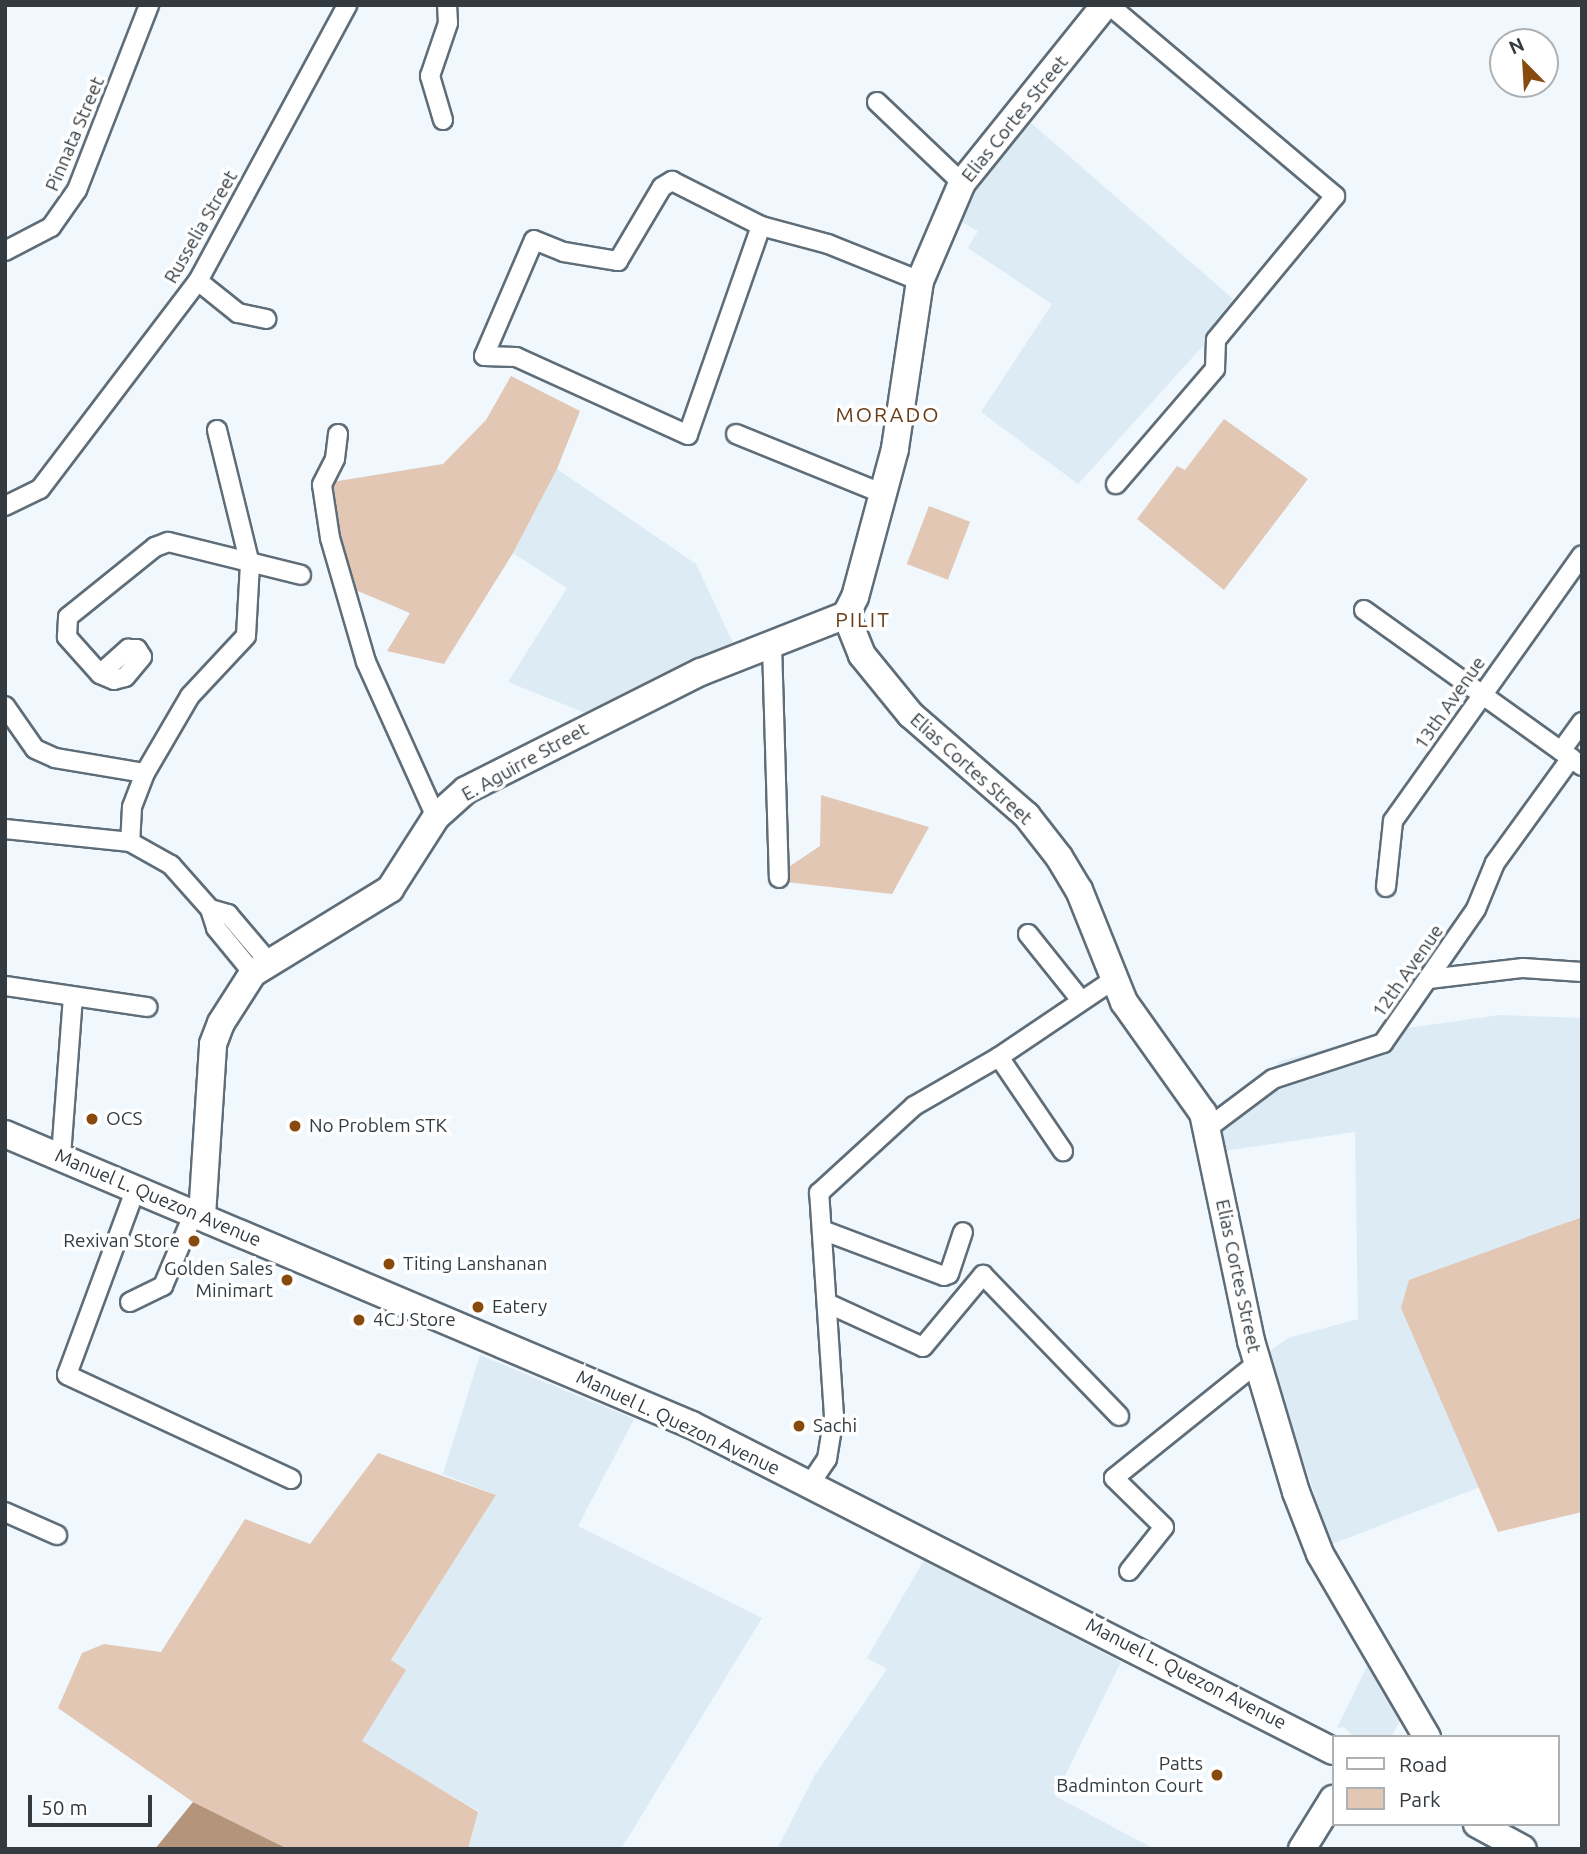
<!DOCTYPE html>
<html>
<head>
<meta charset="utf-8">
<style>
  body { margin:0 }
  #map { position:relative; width:1587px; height:1854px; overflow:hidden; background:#f0f7fd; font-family:Ubuntu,sans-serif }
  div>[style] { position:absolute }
  .built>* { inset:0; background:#dcebf4 }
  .green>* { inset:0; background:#e2c7b4; transform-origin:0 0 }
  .water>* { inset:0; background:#b5947c }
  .roads { filter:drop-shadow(2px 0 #5e6d78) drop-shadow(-2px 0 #5e6d78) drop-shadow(0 2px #5e6d78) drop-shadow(0 -2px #5e6d78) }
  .street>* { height:18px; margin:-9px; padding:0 9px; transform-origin:9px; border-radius:9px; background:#fff }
  .secondary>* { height:26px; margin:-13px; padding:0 13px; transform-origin:13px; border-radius:13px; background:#fff }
  .dots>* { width:19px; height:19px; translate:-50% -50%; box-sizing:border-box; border:4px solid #fff; border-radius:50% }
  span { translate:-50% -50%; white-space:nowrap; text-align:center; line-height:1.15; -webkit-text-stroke:7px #fff; paint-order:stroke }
  .street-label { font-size:19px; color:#343b40 }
  .poi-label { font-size:19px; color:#343b40 }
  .left { translate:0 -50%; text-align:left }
  .right { translate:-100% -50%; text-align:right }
  .neighbourhood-label { font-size:21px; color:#683c17; letter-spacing:2px }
  .frame { position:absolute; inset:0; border:7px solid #343b40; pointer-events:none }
  .legend { position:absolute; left:1332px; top:1735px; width:228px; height:91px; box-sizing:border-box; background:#fff; border:2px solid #aeb1b3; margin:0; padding:9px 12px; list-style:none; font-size:21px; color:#343b40 }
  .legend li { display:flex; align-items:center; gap:14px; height:35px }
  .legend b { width:35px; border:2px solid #aeb1b3 }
  .north { position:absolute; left:1489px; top:28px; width:70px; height:70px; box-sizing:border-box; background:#fff; border:2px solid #aeb1b3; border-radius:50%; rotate:336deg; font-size:19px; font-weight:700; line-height:28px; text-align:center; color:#343b40 }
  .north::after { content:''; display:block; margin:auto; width:24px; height:32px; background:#884a0d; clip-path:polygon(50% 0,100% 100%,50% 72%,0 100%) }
  .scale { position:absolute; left:28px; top:1795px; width:124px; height:32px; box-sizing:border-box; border:4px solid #343b40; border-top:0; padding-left:9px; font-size:21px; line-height:24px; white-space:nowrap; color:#343b40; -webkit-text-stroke:5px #fff; paint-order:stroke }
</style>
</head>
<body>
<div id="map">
  <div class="built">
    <div style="clip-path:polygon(1023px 116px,1240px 305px,1078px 484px,981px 412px,1052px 304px,968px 248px,978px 231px,953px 217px)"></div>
    <div style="clip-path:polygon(557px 469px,696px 564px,733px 643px,588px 714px,508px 682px,567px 588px,513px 553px)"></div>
    <div style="clip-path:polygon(1500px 1015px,1582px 1018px,1582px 1217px,1569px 1221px,1443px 1397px,1480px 1487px,1332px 1544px,1266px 1354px,1288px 1338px,1358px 1319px,1355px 1132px,1223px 1151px,1219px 1114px,1281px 1061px,1394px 1030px)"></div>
    <div style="clip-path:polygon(480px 1355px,634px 1419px,578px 1526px,762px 1618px,621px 1849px,468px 1849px,478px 1811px,361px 1742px,406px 1670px,391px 1661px,496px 1495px,443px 1474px)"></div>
    <div style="clip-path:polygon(924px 1560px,1121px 1662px,1055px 1796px,1154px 1849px,777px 1849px,815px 1775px,887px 1669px,867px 1658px)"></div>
    <div style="clip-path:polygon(1370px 1660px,1403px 1715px,1391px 1737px,1354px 1737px,1344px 1727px,1337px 1728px)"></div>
  </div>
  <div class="green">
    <div style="clip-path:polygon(511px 376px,580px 411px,557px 469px,513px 553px,444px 664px,387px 651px,410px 613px,346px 586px,332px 482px,443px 464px,486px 420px)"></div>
    <div style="clip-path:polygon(1224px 419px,1308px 479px,1224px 590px,1137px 519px,1177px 466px,1185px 470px)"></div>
    <div style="left:929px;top:506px;width:44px;height:62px;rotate:21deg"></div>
    <div style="clip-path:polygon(821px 795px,929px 827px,892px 894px,786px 882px,787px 868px,820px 846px)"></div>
    <div style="clip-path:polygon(1582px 1217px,1582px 1512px,1498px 1532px,1401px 1308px,1409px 1280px)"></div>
    <div style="clip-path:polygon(378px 1453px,496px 1495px,391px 1660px,406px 1670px,362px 1741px,478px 1812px,468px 1849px,288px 1849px,193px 1802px,58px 1708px,82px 1653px,104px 1644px,161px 1652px,245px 1519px,310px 1544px)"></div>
  </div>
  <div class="water">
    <div style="clip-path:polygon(193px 1802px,288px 1849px,155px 1849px)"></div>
  </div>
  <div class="roads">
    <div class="street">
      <div style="left:1109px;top:5px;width:296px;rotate:40.2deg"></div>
      <div style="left:1335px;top:196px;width:187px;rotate:129.6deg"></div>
      <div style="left:1216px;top:340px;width:29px;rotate:92deg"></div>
      <div style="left:1215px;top:369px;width:152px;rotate:130.7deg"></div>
      <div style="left:877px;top:102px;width:117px;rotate:43.6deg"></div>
      <div style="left:443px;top:120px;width:46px;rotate:-106.5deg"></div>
      <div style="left:430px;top:76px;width:56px;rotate:-71.2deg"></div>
      <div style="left:448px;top:23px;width:18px;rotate:-93deg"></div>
      <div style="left:761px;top:226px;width:221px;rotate:109.3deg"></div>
      <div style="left:688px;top:435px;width:189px;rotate:-155.6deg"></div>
      <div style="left:516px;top:357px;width:32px;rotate:-178deg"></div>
      <div style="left:484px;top:356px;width:126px;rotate:-66.7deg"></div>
      <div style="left:534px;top:240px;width:32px;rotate:22deg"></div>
      <div style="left:564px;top:252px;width:55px;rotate:9.5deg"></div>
      <div style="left:618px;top:261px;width:86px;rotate:-59.3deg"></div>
      <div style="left:662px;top:187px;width:12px;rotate:-31deg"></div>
      <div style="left:672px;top:181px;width:100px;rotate:26.8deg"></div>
      <div style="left:761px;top:226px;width:69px;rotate:15deg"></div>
      <div style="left:828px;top:244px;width:99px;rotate:21.9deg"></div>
      <div style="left:5px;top:251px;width:52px;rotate:-27.6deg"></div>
      <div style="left:51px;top:227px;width:45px;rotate:-54.9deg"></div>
      <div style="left:77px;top:190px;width:199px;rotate:-68.7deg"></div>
      <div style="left:198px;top:281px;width:51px;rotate:38.7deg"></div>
      <div style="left:238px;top:313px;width:29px;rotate:12deg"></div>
      <div style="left:217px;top:430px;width:138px;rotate:76.2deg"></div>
      <div style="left:250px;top:564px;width:72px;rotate:93.2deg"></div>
      <div style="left:246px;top:636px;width:82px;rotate:133deg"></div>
      <div style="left:190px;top:696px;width:89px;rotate:120.3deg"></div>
      <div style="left:145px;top:773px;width:36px;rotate:111deg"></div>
      <div style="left:132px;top:807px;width:35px;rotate:93deg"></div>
      <div style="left:130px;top:842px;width:47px;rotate:29.3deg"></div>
      <div style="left:171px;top:865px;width:59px;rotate:48.4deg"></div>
      <div style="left:210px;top:909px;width:20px;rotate:72deg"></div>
      <div style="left:216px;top:928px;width:58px;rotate:50.6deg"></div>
      <div style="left:338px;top:434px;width:25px;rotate:97deg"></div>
      <div style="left:335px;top:459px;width:29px;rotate:117deg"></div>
      <div style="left:322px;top:485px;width:54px;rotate:81.4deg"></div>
      <div style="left:330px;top:538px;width:129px;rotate:73.8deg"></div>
      <div style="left:366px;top:662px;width:170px;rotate:65.7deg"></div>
      <div style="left:736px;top:434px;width:160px;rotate:22.1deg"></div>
      <div style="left:5px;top:506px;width:39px;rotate:-26deg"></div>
      <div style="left:40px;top:489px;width:261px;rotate:-52.8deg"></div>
      <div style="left:198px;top:281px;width:314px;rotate:-61.6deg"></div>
      <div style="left:1364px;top:610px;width:268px;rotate:35.6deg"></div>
      <div style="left:772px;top:645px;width:233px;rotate:88.3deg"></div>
      <div style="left:100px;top:674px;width:38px;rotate:-42deg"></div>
      <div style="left:128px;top:649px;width:9px"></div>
      <div style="left:137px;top:649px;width:9px;rotate:58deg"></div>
      <div style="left:142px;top:657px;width:26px;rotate:130deg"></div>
      <div style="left:125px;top:677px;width:11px;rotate:165deg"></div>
      <div style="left:114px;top:680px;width:15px;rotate:-157deg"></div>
      <div style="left:100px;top:674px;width:50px;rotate:-131.7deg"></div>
      <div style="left:67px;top:637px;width:20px;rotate:-87deg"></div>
      <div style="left:68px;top:617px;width:112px;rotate:-38.8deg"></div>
      <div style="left:155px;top:547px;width:14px;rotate:-21deg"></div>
      <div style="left:168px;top:542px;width:137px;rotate:13.9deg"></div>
      <div style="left:5px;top:706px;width:52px;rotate:55.1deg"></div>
      <div style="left:35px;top:749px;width:22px;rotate:24deg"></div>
      <div style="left:55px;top:758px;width:91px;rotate:9.5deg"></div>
      <div style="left:1561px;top:751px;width:36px;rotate:-54deg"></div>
      <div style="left:5px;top:829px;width:126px;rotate:5.9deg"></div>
      <div style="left:1386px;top:887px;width:66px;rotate:-83.9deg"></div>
      <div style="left:1393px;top:821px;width:326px;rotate:-54.6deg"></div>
      <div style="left:210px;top:909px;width:19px;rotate:16deg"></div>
      <div style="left:228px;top:914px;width:62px;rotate:49.6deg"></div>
      <div style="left:1028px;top:934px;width:83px;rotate:51.3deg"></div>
      <div style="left:1429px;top:979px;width:95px;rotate:-6.7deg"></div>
      <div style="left:1523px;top:968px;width:59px;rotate:3.9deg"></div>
      <div style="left:5px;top:986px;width:144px;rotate:8.4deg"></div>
      <div style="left:999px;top:1057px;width:114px;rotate:55.8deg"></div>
      <div style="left:1209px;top:1127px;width:80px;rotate:-36.9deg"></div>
      <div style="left:1273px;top:1079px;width:116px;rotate:-18.1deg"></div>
      <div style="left:1383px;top:1043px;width:163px;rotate:-55.2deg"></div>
      <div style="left:1476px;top:909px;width:50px;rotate:-67.6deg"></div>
      <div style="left:1495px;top:863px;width:130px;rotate:-54.1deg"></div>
      <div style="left:61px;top:1156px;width:160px;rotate:-85.7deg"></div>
      <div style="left:136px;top:1188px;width:199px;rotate:110.3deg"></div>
      <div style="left:67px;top:1375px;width:247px;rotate:24.9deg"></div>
      <div style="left:822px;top:1230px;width:130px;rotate:20.7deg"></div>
      <div style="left:944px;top:1276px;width:5px;rotate:-22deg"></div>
      <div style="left:949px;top:1274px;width:44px;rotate:-71.6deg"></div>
      <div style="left:130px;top:1302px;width:37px;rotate:-26deg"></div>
      <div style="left:163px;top:1286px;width:79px;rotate:-67deg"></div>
      <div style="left:829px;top:1304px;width:103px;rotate:24.6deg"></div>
      <div style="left:923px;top:1347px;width:94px;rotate:-50.2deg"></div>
      <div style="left:983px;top:1275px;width:196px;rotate:46deg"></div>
      <div style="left:810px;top:1484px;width:30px;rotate:-56deg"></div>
      <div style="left:827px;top:1459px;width:44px;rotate:-80.8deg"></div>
      <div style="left:834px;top:1416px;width:224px;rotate:-93.8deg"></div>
      <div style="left:819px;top:1193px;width:129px;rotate:-42.5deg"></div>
      <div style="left:914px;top:1106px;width:98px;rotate:-30deg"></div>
      <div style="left:999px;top:1057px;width:138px;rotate:-34deg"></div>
      <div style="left:5px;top:1512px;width:57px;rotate:23.9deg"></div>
      <div style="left:1129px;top:1571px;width:56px;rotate:-51.5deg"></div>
      <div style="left:1164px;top:1527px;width:70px;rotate:-135.6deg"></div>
      <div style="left:1114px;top:1478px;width:184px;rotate:-38.8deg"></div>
    </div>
    <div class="secondary">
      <div style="left:1105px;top:5px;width:228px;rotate:128.8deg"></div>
      <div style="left:962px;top:183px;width:107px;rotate:113.2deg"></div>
      <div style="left:920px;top:281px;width:170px;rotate:98.5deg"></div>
      <div style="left:895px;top:449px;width:153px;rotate:105.1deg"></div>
      <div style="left:855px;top:597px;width:20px;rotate:117deg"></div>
      <div style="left:846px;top:615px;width:43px;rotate:68.2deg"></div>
      <div style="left:862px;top:655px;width:77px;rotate:50.8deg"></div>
      <div style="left:911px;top:715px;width:154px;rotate:41deg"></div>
      <div style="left:1027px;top:816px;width:52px;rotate:52deg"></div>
      <div style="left:1059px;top:857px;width:39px;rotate:59deg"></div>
      <div style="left:1079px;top:890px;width:121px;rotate:68.1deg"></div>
      <div style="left:1124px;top:1002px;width:136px;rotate:54.6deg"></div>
      <div style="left:1203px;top:1113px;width:233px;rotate:78.1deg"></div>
      <div style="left:1251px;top:1341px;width:158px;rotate:73.4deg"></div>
      <div style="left:1296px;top:1492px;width:66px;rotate:68.8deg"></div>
      <div style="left:1320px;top:1554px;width:212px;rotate:59.7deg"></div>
      <div style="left:5px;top:1134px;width:746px;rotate:22.96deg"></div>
      <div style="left:692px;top:1425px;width:719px;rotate:26.96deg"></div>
      <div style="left:202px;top:1216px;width:172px;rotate:-86.3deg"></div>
      <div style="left:213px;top:1044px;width:22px;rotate:-69deg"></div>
      <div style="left:221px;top:1023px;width:59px;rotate:-57.4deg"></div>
      <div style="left:253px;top:973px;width:161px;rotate:-31.5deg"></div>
      <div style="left:390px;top:889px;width:85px;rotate:-57.4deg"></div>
      <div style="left:436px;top:817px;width:40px;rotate:-42deg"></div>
      <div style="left:466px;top:790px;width:263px;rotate:-26.7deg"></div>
      <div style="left:701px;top:672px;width:156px;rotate:-21.5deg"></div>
      <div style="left:1477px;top:1824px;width:52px;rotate:28.5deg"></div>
      <div style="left:1302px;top:1849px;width:59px;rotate:-58.2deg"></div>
    </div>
  </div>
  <div class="dots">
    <div style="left:92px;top:1119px;background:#884a0d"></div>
    <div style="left:295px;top:1126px;background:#884a0d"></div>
    <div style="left:194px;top:1241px;background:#884a0d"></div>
    <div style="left:389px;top:1264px;background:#884a0d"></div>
    <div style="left:287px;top:1280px;background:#884a0d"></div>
    <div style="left:478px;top:1307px;background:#884a0d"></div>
    <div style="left:359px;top:1320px;background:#884a0d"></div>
    <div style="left:799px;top:1426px;background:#884a0d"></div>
    <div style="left:1217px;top:1775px;background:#884a0d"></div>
  </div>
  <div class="street-label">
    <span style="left:1015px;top:119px;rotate:-51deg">Elias Cortes Street</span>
    <span style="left:75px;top:134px;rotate:-67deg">Pinnata Street</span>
    <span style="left:201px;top:227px;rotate:-60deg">Russelia Street</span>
    <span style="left:1450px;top:703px;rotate:-55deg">13th Avenue</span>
    <span style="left:525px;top:762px;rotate:-29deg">E. Aguirre Street</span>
    <span style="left:971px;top:769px;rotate:42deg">Elias Cortes Street</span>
    <span style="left:1408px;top:971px;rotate:-55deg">12th Avenue</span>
    <span style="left:158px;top:1198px;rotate:23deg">Manuel L. Quezon Avenue</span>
    <span style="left:1238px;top:1276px;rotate:78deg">Elias Cortes Street</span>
    <span style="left:678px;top:1423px;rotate:25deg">Manuel L. Quezon Avenue</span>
    <span style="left:1186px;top:1674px;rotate:27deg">Manuel L. Quezon Avenue</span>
  </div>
  <div class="poi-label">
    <span class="left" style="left:106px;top:1119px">OCS</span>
    <span class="left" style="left:309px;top:1126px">No Problem STK</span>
    <span class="right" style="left:180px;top:1241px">Rexivan Store</span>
    <span class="left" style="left:403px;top:1264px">Titing Lanshanan</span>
    <span class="right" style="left:273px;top:1280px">Golden Sales<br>Minimart</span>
    <span class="left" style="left:492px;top:1307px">Eatery</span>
    <span class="left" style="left:373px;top:1320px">4CJ Store</span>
    <span class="left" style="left:813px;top:1426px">Sachi</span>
    <span class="right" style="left:1203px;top:1775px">Patts<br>Badminton Court</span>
  </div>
  <div class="neighbourhood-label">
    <span style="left:888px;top:414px">MORADO</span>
    <span style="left:863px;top:619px">PILIT</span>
  </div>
  <div class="frame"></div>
  <ul class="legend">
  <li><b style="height:9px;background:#fff"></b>Road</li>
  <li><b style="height:19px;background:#e2c7b4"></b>Park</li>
  </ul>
  <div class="north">N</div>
  <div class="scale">50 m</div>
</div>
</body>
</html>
